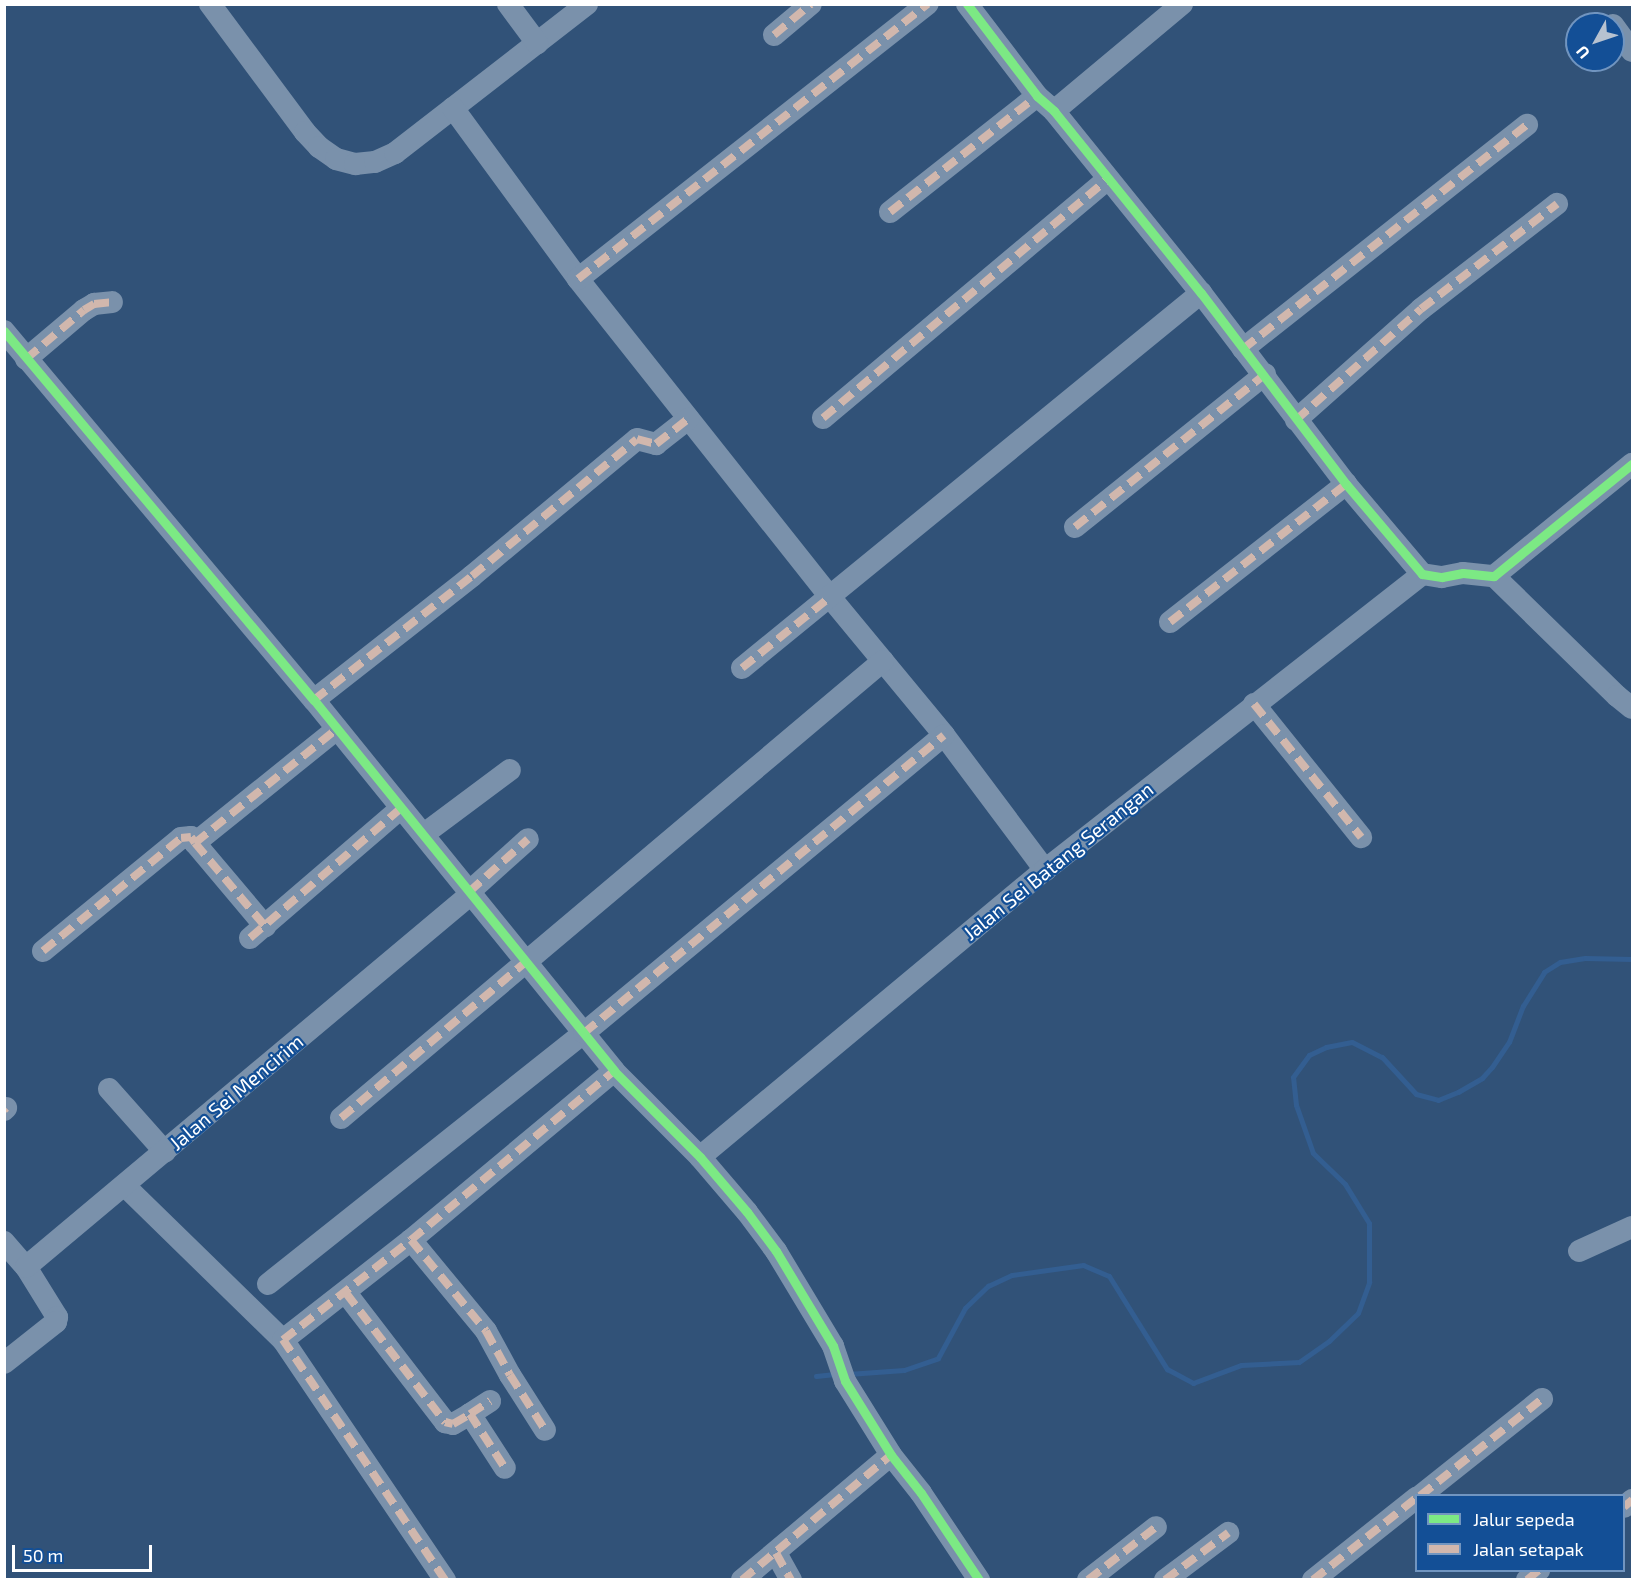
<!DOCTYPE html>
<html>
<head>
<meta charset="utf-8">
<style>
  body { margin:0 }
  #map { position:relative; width:1637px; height:1584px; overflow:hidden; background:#315278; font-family:"Exo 2",sans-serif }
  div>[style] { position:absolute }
  .stream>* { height:5px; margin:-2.5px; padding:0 2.5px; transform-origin:2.5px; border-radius:2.5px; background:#335e91 }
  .minor>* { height:22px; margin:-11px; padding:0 11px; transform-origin:11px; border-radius:11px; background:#7a91ab }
  .quiet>* { height:8px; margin-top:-4px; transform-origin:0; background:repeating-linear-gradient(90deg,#d1b7ad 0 15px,transparent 0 23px) }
  .cycleway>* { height:9px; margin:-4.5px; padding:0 4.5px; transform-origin:4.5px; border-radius:4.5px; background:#7ce984 }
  span { translate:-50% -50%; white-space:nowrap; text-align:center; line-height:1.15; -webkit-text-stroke:4.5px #134f96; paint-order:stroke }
  .street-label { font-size:20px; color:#fff }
  .frame { position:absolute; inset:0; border:6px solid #fff; pointer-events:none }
  .legend { position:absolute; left:1415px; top:1494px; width:210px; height:78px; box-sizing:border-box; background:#134f96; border:2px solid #7195c0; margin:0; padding:8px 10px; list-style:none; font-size:18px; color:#fff }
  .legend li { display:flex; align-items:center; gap:12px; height:30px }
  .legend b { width:30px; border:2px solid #7195c0 }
  .north { position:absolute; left:1565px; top:12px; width:60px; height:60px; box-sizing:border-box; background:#134f96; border:2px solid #7195c0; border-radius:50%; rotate:230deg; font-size:16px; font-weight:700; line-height:24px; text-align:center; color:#fff }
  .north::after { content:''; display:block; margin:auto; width:21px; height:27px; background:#b7c2d0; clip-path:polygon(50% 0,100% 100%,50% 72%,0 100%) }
  .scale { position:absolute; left:12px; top:1545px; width:140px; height:27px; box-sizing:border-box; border:3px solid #fff; border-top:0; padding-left:8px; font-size:18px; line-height:21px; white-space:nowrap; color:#fff; -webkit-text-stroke:4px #134f96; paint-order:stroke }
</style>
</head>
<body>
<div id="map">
  <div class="stream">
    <div style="left:848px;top:1374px;width:56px;rotate:-4.1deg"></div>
    <div style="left:904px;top:1370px;width:36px;rotate:-19deg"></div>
    <div style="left:938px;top:1358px;width:57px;rotate:-61.6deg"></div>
    <div style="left:965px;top:1308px;width:32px;rotate:-44deg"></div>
    <div style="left:988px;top:1286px;width:26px;rotate:-25deg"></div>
    <div style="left:1012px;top:1275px;width:72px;rotate:-8deg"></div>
    <div style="left:1083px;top:1265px;width:28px;rotate:23deg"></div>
    <div style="left:1109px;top:1276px;width:110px;rotate:58.1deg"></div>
    <div style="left:1167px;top:1369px;width:30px;rotate:28deg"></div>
    <div style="left:1193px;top:1383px;width:51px;rotate:-20.6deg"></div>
    <div style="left:1241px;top:1365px;width:58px;rotate:-3deg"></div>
    <div style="left:1299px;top:1362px;width:37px;rotate:-35deg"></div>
    <div style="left:1329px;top:1341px;width:40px;rotate:-44deg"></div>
    <div style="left:1358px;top:1313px;width:33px;rotate:-70deg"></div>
    <div style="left:1369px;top:1282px;width:59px;rotate:-90deg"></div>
    <div style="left:1369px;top:1223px;width:46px;rotate:-121.6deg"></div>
    <div style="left:1345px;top:1184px;width:45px;rotate:-135.9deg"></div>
    <div style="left:1313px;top:1153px;width:51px;rotate:-109.5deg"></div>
    <div style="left:1296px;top:1105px;width:28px;rotate:-96deg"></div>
    <div style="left:1293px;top:1077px;width:27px;rotate:-54deg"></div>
    <div style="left:1309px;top:1055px;width:19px;rotate:-25deg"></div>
    <div style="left:1326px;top:1047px;width:26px;rotate:-11deg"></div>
    <div style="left:1352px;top:1042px;width:34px;rotate:27deg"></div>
    <div style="left:1382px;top:1057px;width:50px;rotate:47.4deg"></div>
    <div style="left:1416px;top:1094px;width:23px;rotate:15deg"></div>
    <div style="left:1438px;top:1100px;width:22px;rotate:-22deg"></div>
    <div style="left:1458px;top:1092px;width:28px;rotate:-30deg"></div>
    <div style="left:1482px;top:1078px;width:15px;rotate:-48deg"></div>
    <div style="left:1492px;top:1067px;width:30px;rotate:-56deg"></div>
    <div style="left:1509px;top:1042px;width:39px;rotate:-69deg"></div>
    <div style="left:1523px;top:1006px;width:40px;rotate:-58deg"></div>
    <div style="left:1544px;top:972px;width:19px;rotate:-32deg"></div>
    <div style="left:1560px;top:962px;width:25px;rotate:-9deg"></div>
    <div style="left:1585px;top:958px;width:47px;rotate:1.2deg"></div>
    <div style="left:816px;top:1376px;width:19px;rotate:-6deg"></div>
  </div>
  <div class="minor">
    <div style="left:210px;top:4px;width:159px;rotate:53.4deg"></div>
    <div style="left:305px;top:132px;width:21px;rotate:47deg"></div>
    <div style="left:319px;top:147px;width:21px;rotate:35deg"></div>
    <div style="left:336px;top:159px;width:20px;rotate:15deg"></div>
    <div style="left:355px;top:164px;width:20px;rotate:-6deg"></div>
    <div style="left:375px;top:162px;width:22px;rotate:-24deg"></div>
    <div style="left:395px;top:153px;width:243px;rotate:-37.8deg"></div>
    <div style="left:508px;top:4px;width:49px;rotate:53.4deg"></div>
    <div style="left:967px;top:4px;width:116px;rotate:52.7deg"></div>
    <div style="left:1037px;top:96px;width:23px;rotate:41deg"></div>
    <div style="left:1054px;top:111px;width:234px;rotate:51.1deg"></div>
    <div style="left:1201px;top:293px;width:240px;rotate:52.8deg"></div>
    <div style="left:1346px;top:484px;width:118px;rotate:49.8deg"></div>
    <div style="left:1422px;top:574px;width:20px;rotate:9deg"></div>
    <div style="left:1442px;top:577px;width:21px;rotate:-11deg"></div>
    <div style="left:1463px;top:573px;width:31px;rotate:6deg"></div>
    <div style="left:1494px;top:576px;width:178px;rotate:-39.1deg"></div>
    <div style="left:1613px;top:25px;width:32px;rotate:54deg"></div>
    <div style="left:774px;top:35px;width:48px;rotate:-40deg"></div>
    <div style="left:453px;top:108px;width:212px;rotate:53.8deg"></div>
    <div style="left:578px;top:279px;width:406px;rotate:51.6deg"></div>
    <div style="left:830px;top:597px;width:179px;rotate:50.4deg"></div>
    <div style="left:944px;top:735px;width:169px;rotate:53.2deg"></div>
    <div style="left:1054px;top:111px;width:167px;rotate:-39.9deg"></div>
    <div style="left:890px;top:212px;width:187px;rotate:-38.3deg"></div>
    <div style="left:578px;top:279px;width:445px;rotate:-38.2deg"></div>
    <div style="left:4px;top:331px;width:482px;rotate:50deg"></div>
    <div style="left:314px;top:700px;width:477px;rotate:51deg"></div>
    <div style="left:614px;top:1071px;width:122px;rotate:45deg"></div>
    <div style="left:700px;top:1157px;width:72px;rotate:49.5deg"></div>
    <div style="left:747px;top:1212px;width:49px;rotate:53.4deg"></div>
    <div style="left:776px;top:1251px;width:111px;rotate:59deg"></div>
    <div style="left:833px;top:1346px;width:37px;rotate:71deg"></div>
    <div style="left:845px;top:1381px;width:87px;rotate:58.1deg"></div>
    <div style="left:891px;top:1455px;width:48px;rotate:51.7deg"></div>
    <div style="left:921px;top:1493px;width:105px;rotate:56.3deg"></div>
    <div style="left:1243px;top:349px;width:362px;rotate:-38.3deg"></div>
    <div style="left:26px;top:359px;width:76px;rotate:-40.2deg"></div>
    <div style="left:84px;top:310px;width:12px;rotate:-31deg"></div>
    <div style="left:94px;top:304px;width:18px;rotate:-6deg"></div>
    <div style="left:823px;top:418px;width:372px;rotate:-40deg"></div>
    <div style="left:1296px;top:420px;width:167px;rotate:-41.6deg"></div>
    <div style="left:1421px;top:309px;width:172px;rotate:-37.7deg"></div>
    <div style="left:1075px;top:527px;width:244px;rotate:-38.8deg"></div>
    <div style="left:1494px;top:576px;width:172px;rotate:44.3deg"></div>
    <div style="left:1617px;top:696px;width:19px;rotate:39deg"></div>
    <div style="left:1170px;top:622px;width:224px;rotate:-38.1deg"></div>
    <div style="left:742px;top:668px;width:593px;rotate:-39.25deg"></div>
    <div style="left:314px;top:700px;width:201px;rotate:-38.1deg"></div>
    <div style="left:472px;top:576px;width:214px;rotate:-39.7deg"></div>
    <div style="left:637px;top:439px;width:20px;rotate:15deg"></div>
    <div style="left:656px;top:444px;width:41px;rotate:-38deg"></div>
    <div style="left:1254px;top:704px;width:171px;rotate:51.2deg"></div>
    <div style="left:424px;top:834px;width:107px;rotate:-36.7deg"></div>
    <div style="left:195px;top:843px;width:109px;rotate:49.9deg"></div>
    <div style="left:469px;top:892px;width:79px;rotate:-41.9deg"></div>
    <div style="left:250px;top:938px;width:199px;rotate:-40.7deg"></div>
    <div style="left:43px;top:951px;width:178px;rotate:-39.3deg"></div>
    <div style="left:181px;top:838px;width:10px;rotate:-6deg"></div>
    <div style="left:191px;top:837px;width:7px;rotate:56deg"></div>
    <div style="left:195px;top:843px;width:182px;rotate:-38.8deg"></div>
    <div style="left:109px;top:1089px;width:84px;rotate:48.4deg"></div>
    <div style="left:4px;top:1110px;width:3px;rotate:-45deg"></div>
    <div style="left:341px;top:1118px;width:709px;rotate:-40.14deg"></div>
    <div style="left:700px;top:1157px;width:449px;rotate:-39.8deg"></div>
    <div style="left:1045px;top:870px;width:479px;rotate:-38.1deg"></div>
    <div style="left:125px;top:1186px;width:221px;rotate:44.3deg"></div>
    <div style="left:283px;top:1340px;width:290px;rotate:56deg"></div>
    <div style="left:411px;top:1240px;width:118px;rotate:50.5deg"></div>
    <div style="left:486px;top:1331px;width:50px;rotate:61.4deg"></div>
    <div style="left:510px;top:1375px;width:65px;rotate:57.5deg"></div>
    <div style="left:4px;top:1242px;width:33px;rotate:49deg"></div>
    <div style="left:26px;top:1267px;width:59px;rotate:58.2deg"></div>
    <div style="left:57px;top:1317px;width:5px;rotate:101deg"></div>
    <div style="left:56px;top:1322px;width:66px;rotate:141.7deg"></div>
    <div style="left:1579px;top:1251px;width:58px;rotate:-24.4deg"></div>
    <div style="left:26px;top:1267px;width:581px;rotate:-39.97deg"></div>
    <div style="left:268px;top:1284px;width:404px;rotate:-38.5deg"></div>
    <div style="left:584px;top:1033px;width:467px;rotate:-39.6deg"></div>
    <div style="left:346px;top:1293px;width:163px;rotate:52.5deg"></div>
    <div style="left:445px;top:1422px;width:8px;rotate:14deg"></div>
    <div style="left:453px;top:1424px;width:20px;rotate:-30deg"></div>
    <div style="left:470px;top:1414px;width:64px;rotate:57.1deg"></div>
    <div style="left:283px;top:1340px;width:162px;rotate:-38deg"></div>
    <div style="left:411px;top:1240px;width:264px;rotate:-39.8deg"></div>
    <div style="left:470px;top:1414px;width:24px;rotate:-33deg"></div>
    <div style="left:1420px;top:1496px;width:156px;rotate:-38.5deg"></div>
    <div style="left:1624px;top:1507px;width:11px;rotate:-41deg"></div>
    <div style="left:776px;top:1553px;width:31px;rotate:61deg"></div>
    <div style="left:742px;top:1580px;width:194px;rotate:-40deg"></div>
    <div style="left:1088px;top:1580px;width:86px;rotate:-37.9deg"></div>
    <div style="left:1165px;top:1580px;width:79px;rotate:-36.7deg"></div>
    <div style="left:1313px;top:1580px;width:132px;rotate:-38.5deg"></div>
    <div style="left:1527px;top:1580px;width:16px;rotate:-40deg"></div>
  </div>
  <div class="quiet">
    <div style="left:774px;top:35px;width:48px;rotate:-40deg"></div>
    <div style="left:890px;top:212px;width:187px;rotate:-38.3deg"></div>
    <div style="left:578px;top:279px;width:445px;rotate:-38.2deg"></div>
    <div style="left:1243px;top:349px;width:362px;rotate:-38.3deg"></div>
    <div style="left:26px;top:359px;width:76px;rotate:-40.2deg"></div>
    <div style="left:84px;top:310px;width:12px;rotate:-31deg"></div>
    <div style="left:94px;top:304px;width:18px;rotate:-6deg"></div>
    <div style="left:823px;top:418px;width:372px;rotate:-40deg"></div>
    <div style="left:1296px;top:420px;width:167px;rotate:-41.6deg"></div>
    <div style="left:1421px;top:309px;width:172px;rotate:-37.7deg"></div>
    <div style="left:1075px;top:527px;width:244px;rotate:-38.8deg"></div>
    <div style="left:1170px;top:622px;width:224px;rotate:-38.1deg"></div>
    <div style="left:742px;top:668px;width:113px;rotate:-38.9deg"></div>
    <div style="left:314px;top:700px;width:201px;rotate:-38.1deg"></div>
    <div style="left:472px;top:576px;width:214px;rotate:-39.7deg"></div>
    <div style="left:637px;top:439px;width:20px;rotate:15deg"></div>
    <div style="left:656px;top:444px;width:41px;rotate:-38deg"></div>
    <div style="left:1254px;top:704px;width:171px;rotate:51.2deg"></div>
    <div style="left:195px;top:843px;width:109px;rotate:49.9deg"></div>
    <div style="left:469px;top:892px;width:79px;rotate:-41.9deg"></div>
    <div style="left:250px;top:938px;width:199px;rotate:-40.7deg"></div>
    <div style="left:43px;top:951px;width:178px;rotate:-39.3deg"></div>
    <div style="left:181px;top:838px;width:10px;rotate:-6deg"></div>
    <div style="left:191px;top:837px;width:7px;rotate:56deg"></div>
    <div style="left:195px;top:843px;width:182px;rotate:-38.8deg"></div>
    <div style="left:584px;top:1033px;width:467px;rotate:-39.6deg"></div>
    <div style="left:4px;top:1110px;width:3px;rotate:-45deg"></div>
    <div style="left:341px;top:1118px;width:243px;rotate:-40.2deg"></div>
    <div style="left:411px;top:1240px;width:118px;rotate:50.5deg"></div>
    <div style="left:486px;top:1331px;width:50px;rotate:61.4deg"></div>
    <div style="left:510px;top:1375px;width:65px;rotate:57.5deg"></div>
    <div style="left:346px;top:1293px;width:163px;rotate:52.5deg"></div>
    <div style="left:445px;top:1422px;width:8px;rotate:14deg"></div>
    <div style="left:453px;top:1424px;width:20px;rotate:-30deg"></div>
    <div style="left:470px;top:1414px;width:64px;rotate:57.1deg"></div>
    <div style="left:470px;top:1414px;width:24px;rotate:-33deg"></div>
    <div style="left:1420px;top:1496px;width:156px;rotate:-38.5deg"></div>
    <div style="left:1624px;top:1507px;width:11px;rotate:-41deg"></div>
    <div style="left:776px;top:1553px;width:31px;rotate:61deg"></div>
    <div style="left:445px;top:1580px;width:290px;rotate:-124deg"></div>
    <div style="left:283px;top:1340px;width:162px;rotate:-38deg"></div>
    <div style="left:411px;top:1240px;width:264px;rotate:-39.8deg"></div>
    <div style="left:742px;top:1580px;width:194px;rotate:-40deg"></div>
    <div style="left:1088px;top:1580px;width:86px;rotate:-37.9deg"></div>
    <div style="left:1165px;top:1580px;width:79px;rotate:-36.7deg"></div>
    <div style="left:1313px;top:1580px;width:132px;rotate:-38.5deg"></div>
    <div style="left:1527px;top:1580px;width:16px;rotate:-40deg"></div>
  </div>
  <div class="cycleway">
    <div style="left:967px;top:4px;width:116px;rotate:52.7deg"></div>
    <div style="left:1037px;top:96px;width:23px;rotate:41deg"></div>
    <div style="left:1054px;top:111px;width:234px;rotate:51.1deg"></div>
    <div style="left:1201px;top:293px;width:240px;rotate:52.8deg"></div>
    <div style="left:1346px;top:484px;width:118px;rotate:49.8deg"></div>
    <div style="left:1422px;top:574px;width:20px;rotate:9deg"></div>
    <div style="left:1442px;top:577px;width:21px;rotate:-11deg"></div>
    <div style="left:1463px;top:573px;width:31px;rotate:6deg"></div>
    <div style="left:1494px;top:576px;width:178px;rotate:-39.1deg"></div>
    <div style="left:4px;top:331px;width:482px;rotate:50deg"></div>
    <div style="left:314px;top:700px;width:477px;rotate:51deg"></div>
    <div style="left:614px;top:1071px;width:122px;rotate:45deg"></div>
    <div style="left:700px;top:1157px;width:72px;rotate:49.5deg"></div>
    <div style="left:747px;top:1212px;width:49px;rotate:53.4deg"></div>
    <div style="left:776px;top:1251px;width:111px;rotate:59deg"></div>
    <div style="left:833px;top:1346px;width:37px;rotate:71deg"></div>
    <div style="left:845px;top:1381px;width:87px;rotate:58.1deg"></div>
    <div style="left:891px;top:1455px;width:48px;rotate:51.7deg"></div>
    <div style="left:921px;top:1493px;width:105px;rotate:56.3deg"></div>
  </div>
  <div class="street-label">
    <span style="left:1058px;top:861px;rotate:-39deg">Jalan Sei Batang Serangan</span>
    <span style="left:236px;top:1092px;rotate:-40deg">Jalan Sei Mencirim</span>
  </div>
  <div class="frame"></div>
  <ul class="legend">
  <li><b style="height:8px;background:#7ce984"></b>Jalur sepeda</li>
  <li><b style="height:8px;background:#d1b7ad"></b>Jalan setapak</li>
  </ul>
  <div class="north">U</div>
  <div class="scale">50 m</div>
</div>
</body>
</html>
